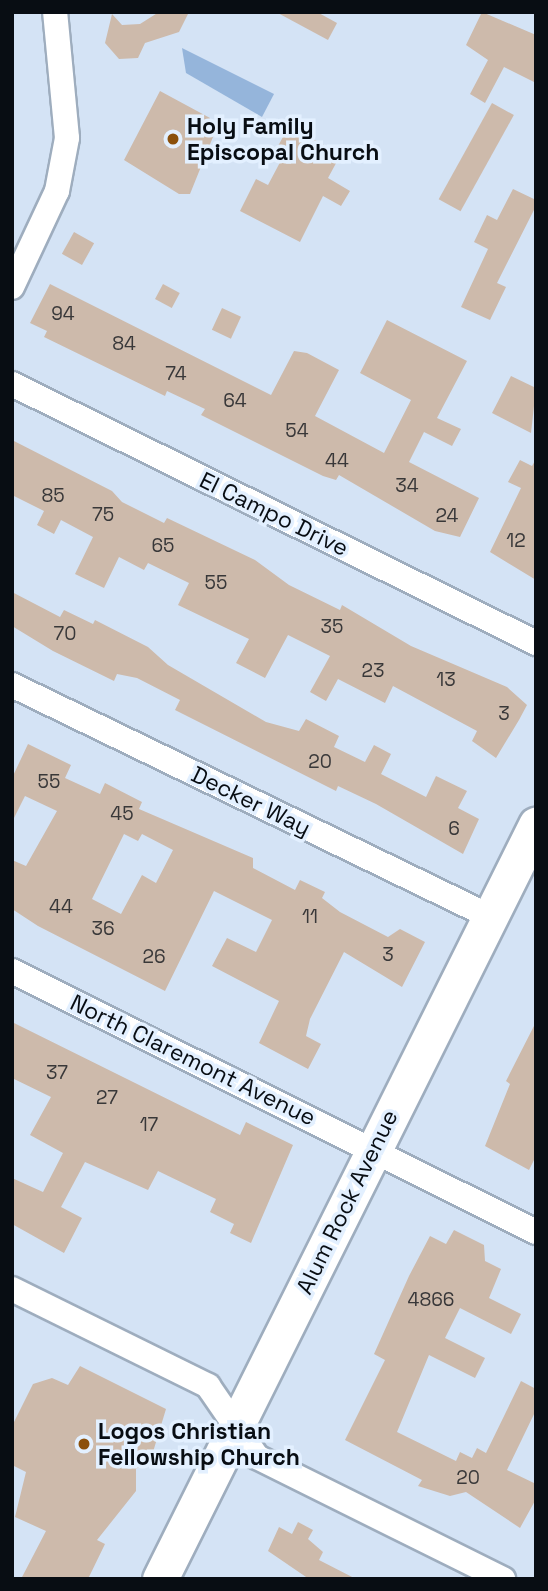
<!DOCTYPE html>
<html>
<head>
<meta charset="utf-8">
<style>
  body { margin:0 }
  #map { position:relative; width:548px; height:1591px; overflow:hidden; background:#d4e3f5; font-family:"Space Grotesk",sans-serif }
  div>[style] { position:absolute }
  .green>* { inset:0; background:#95b5db }
  .building>* { inset:0; background:#cdbaab; transform-origin:0 0 }
  .roads { filter:drop-shadow(2px 0 #9eadbe) drop-shadow(-2px 0 #9eadbe) drop-shadow(0 2px #9eadbe) drop-shadow(0 -2px #9eadbe) }
  .street>* { height:24px; margin:-12px; padding:0 12px; transform-origin:12px; border-radius:12px; background:#fff }
  .secondary>* { height:35px; margin:-17.5px; padding:0 17.5px; transform-origin:17.5px; border-radius:17.5px; background:#fff }
  .dots>* { width:19px; height:19px; translate:-50% -50%; box-sizing:border-box; border:4px solid #e3f0ff; border-radius:50% }
  span { translate:-50% -50%; white-space:nowrap; text-align:center; line-height:1.15; -webkit-text-stroke:7px #e3f0ff; paint-order:stroke }
  .number-label { font-size:19px; color:#393839 }
  .number-label span { -webkit-text-stroke-width:0 }
  .poi-label { font-size:23px; color:#080d13; font-weight:700 }
  .left { translate:0 -50%; text-align:left }
  .street-label { font-size:23px; color:#080d13 }
  .frame { position:absolute; inset:0; border:14px solid #080d13; pointer-events:none }
</style>
</head>
<body>
<div id="map">
  <div class="green">
    <div style="clip-path:polygon(182px 48px,274px 94px,262px 117px,186px 73px)"></div>
  </div>
  <div class="building">
    <div style="clip-path:polygon(159px 12px,189px 12px,179px 32px,145px 43px,138px 58px,119px 59px,105px 43px,112px 14px,122px 25px,140px 24px)"></div>
    <div style="clip-path:polygon(276px 12px,317px 12px,337px 23px,328px 40px)"></div>
    <div style="clip-path:polygon(482px 12px,536px 35px,536px 83px,504px 67px,485px 103px,470px 94px,488px 60px,466px 45px)"></div>
    <div style="clip-path:polygon(160px 91px,210px 118px,206px 127px,215px 132px,190px 194px,179px 194px,124px 160px)"></div>
    <div style="left:492px;top:103px;width:25px;height:110px;rotate:29deg"></div>
    <div style="clip-path:polygon(289px 126px,341px 154px,328px 178px,350px 191px,341px 206px,323px 196px,300px 242px,240px 211px,256px 179px,268px 185px,286px 151px,278px 146px)"></div>
    <div style="clip-path:polygon(513px 189px,536px 200px,536px 206px,497px 283px,506px 287px,490px 320px,461px 307px,488px 249px,474px 242px,487px 215px,497px 220px)"></div>
    <div style="left:74px;top:232px;width:23px;height:25px;rotate:29deg"></div>
    <div style="clip-path:polygon(50px 284px,271px 395px,294px 351px,307px 353px,339px 370px,315px 416px,384px 453px,411px 400px,360px 373px,387px 320px,467px 361px,437px 418px,461px 429px,452px 446px,424px 432px,409px 462px,479px 498px,460px 537px,435px 531px,339px 475px,336px 480px,323px 476px,201px 415px,205px 409px,167px 391px,165px 396px,44px 337px,47px 331px,30px 323px)"></div>
    <div style="left:163px;top:284px;width:19px;height:17px;rotate:28deg"></div>
    <div style="left:222px;top:308px;width:21px;height:24px;rotate:25deg"></div>
    <div style="clip-path:polygon(511px 376px,536px 388px,531px 433px,492px 413px)"></div>
    <div style="clip-path:polygon(12px 440px,112px 491px,122px 502px,164px 523px,167px 518px,255px 560px,289px 585px,340px 610px,342px 605px,411px 646px,507px 687px,527px 705px,519px 720px,496px 758px,472px 741px,477px 731px,393px 686px,385px 703px,338px 679px,326px 701px,310px 692px,330px 656px,288px 635px,265px 678px,236px 663px,249px 639px,178px 605px,189px 583px,148px 563px,144px 570px,119px 557px,104px 588px,75px 574px,93px 537px,61px 520px,54px 534px,37px 525px,44px 511px,12px 495px)"></div>
    <div style="clip-path:polygon(536px 459px,536px 580px,490px 552px,521px 488px,508px 482px,520px 460px,532px 466px)"></div>
    <div style="clip-path:polygon(12px 592px,60px 617px,64px 610px,93px 624px,95px 620px,148px 647px,168px 665px,266px 722px,299px 731px,306px 719px,339px 736px,334px 747px,365px 762px,374px 745px,391px 754px,381px 774px,426px 797px,436px 776px,467px 791px,458px 808px,479px 819px,463px 854px,376px 804px,338px 786px,336px 791px,175px 710px,180px 700px,137px 678px,117px 674px,114px 681px,53px 651px,12px 626px)"></div>
    <div style="clip-path:polygon(evenodd,28px 744px,71px 765px,65px 778px,100px 794px,105px 783px,142px 802px,139px 809px,253px 858px,253px 868px,295px 890px,300px 880px,325px 892px,322px 898px,340px 912px,388px 937px,400px 929px,425px 942px,402px 987px,344px 952px,310px 1019px,306px 1036px,321px 1044px,308px 1069px,259px 1043px,279px 1001px,212px 966px,227px 938px,256px 952px,272px 920px,214px 891px,165px 991px,38px 926px,12px 909px,12px 860px,26px 866px,57px 811px,25px 796px,12px 822px,12px 778px,28px 744px,124px 834px,138px 841px,142px 834px,173px 850px,156px 883px,142px 875px,121px 914px,92px 899px,124px 834px)"></div>
    <div style="clip-path:polygon(12px 1022px,240px 1135px,246px 1122px,293px 1145px,251px 1243px,230px 1233px,234px 1224px,210px 1212px,216px 1199px,158px 1171px,148px 1190px,85px 1162px,61px 1207px,82px 1218px,64px 1253px,12px 1224px,12px 1178px,43px 1192px,63px 1153px,30px 1135px,51px 1097px,12px 1078px)"></div>
    <div style="clip-path:polygon(536px 1022px,536px 1156px,529px 1170px,485px 1146px,510px 1084px,506px 1081px)"></div>
    <div style="clip-path:polygon(454px 1230px,484px 1245px,485px 1261px,501px 1269px,489px 1298px,521px 1314px,511px 1334px,460px 1308px,445px 1338px,485px 1358px,475px 1378px,429px 1355px,397px 1432px,456px 1461px,460px 1452px,472px 1458px,477px 1448px,486px 1453px,521px 1381px,536px 1389px,536px 1410px,507px 1470px,536px 1484px,536px 1499px,520px 1528px,466px 1492px,450px 1496px,418px 1486px,422px 1480px,345px 1440px,385px 1360px,374px 1354px,409px 1276px,430px 1236px,446px 1244px)"></div>
    <div style="clip-path:polygon(80px 1366px,166px 1409px,150px 1462px,136px 1469px,136px 1491px,97px 1540px,105px 1544px,88px 1579px,21px 1579px,46px 1531px,15px 1517px,26px 1472px,12px 1465px,12px 1426px,33px 1384px,52px 1378px,68px 1385px)"></div>
    <div style="clip-path:polygon(298px 1522px,313px 1530px,308px 1539px,323px 1552px,319px 1560px,356px 1579px,309px 1579px,268px 1551px,279px 1527px,292px 1534px)"></div>
  </div>
  <div class="roads">
    <div class="street">
      <div style="left:12px;top:287px;width:106px;rotate:-64.9deg"></div>
      <div style="left:57px;top:191px;width:54px;rotate:-79.3deg"></div>
      <div style="left:67px;top:138px;width:127px;rotate:-95.4deg"></div>
      <div style="left:12px;top:384px;width:585px;rotate:26.3deg"></div>
      <div style="left:12px;top:685px;width:530px;rotate:25.84deg"></div>
      <div style="left:12px;top:971px;width:585px;rotate:26.48deg"></div>
      <div style="left:12px;top:1289px;width:219px;rotate:26.3deg"></div>
      <div style="left:208px;top:1386px;width:86px;rotate:55.4deg"></div>
      <div style="left:257px;top:1457px;width:275px;rotate:26.4deg"></div>
    </div>
    <div class="secondary">
      <div style="left:160px;top:1579px;width:843px;rotate:-63.5deg"></div>
    </div>
  </div>
  <div class="dots">
    <div style="left:173px;top:139px;background:#8b500c"></div>
    <div style="left:84px;top:1444px;background:#8b500c"></div>
  </div>
  <div class="number-label">
    <span style="left:63px;top:314px">94</span>
    <span style="left:124px;top:344px">84</span>
    <span style="left:176px;top:374px">74</span>
    <span style="left:235px;top:401px">64</span>
    <span style="left:297px;top:431px">54</span>
    <span style="left:337px;top:461px">44</span>
    <span style="left:407px;top:486px">34</span>
    <span style="left:53px;top:496px">85</span>
    <span style="left:103px;top:515px">75</span>
    <span style="left:447px;top:516px">24</span>
    <span style="left:516px;top:541px">12</span>
    <span style="left:163px;top:546px">65</span>
    <span style="left:216px;top:583px">55</span>
    <span style="left:332px;top:627px">35</span>
    <span style="left:65px;top:634px">70</span>
    <span style="left:373px;top:671px">23</span>
    <span style="left:446px;top:680px">13</span>
    <span style="left:504px;top:714px">3</span>
    <span style="left:320px;top:762px">20</span>
    <span style="left:49px;top:782px">55</span>
    <span style="left:122px;top:814px">45</span>
    <span style="left:454px;top:829px">6</span>
    <span style="left:61px;top:907px">44</span>
    <span style="left:310px;top:917px">11</span>
    <span style="left:103px;top:929px">36</span>
    <span style="left:388px;top:955px">3</span>
    <span style="left:154px;top:957px">26</span>
    <span style="left:57px;top:1073px">37</span>
    <span style="left:107px;top:1098px">27</span>
    <span style="left:149px;top:1125px">17</span>
    <span style="left:431px;top:1300px">4866</span>
    <span style="left:468px;top:1478px">20</span>
  </div>
  <div class="poi-label">
    <span class="left" style="left:187px;top:139px">Holy Family<br>Episcopal Church</span>
    <span class="left" style="left:98px;top:1444px">Logos Christian<br>Fellowship Church</span>
  </div>
  <div class="street-label">
    <span style="left:274px;top:514px;rotate:26deg">El Campo Drive</span>
    <span style="left:251px;top:801px;rotate:26deg">Decker Way</span>
    <span style="left:193px;top:1060px;rotate:26deg">North Claremont Avenue</span>
    <span style="left:347px;top:1202px;rotate:-64deg">Alum Rock Avenue</span>
  </div>
  <div class="frame"></div>
</div>
</body>
</html>
